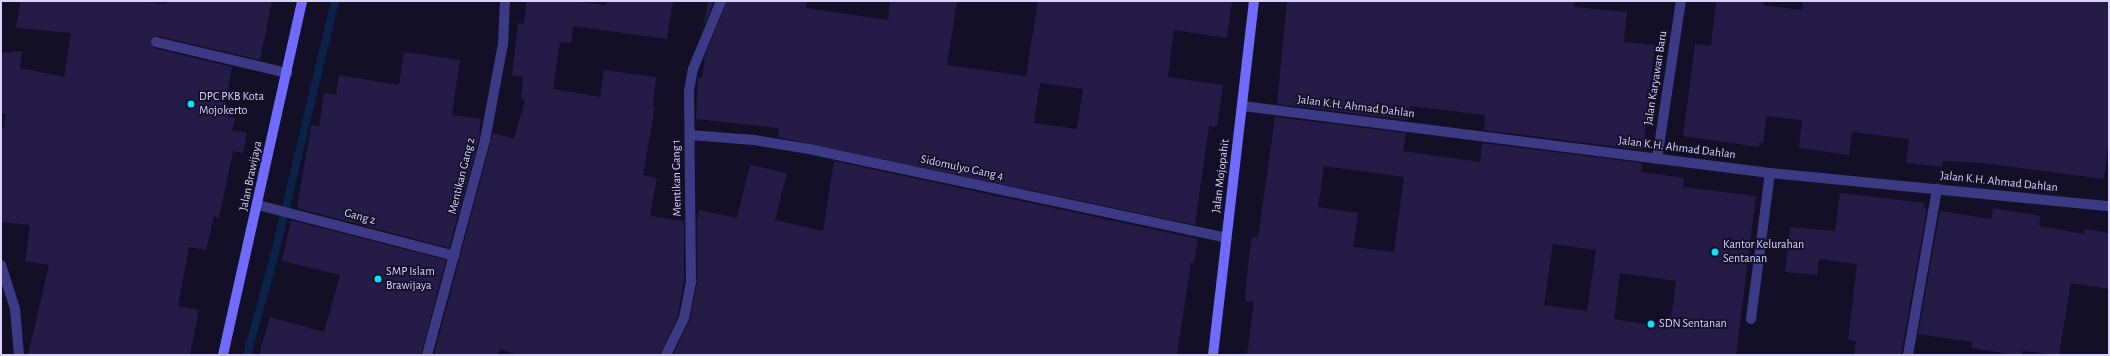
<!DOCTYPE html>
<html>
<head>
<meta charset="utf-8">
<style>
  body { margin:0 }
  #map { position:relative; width:2110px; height:356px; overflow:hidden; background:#130f26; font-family:"Alegreya Sans",sans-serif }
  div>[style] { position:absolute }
  .stream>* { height:8px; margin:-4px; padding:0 4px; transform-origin:4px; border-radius:4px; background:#0c2248 }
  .building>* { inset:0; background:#241b47 }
  .service>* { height:10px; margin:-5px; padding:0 5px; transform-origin:5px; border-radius:5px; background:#3d3a85 }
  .minor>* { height:10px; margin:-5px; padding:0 5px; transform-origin:5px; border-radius:5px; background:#3d3a85 }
  .secondary>* { height:10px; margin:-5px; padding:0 5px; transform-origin:5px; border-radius:5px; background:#6f6bff }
  .dots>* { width:11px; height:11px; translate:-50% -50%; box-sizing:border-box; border:2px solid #130f26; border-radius:50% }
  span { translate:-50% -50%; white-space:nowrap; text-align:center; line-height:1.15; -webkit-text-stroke:3.5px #130f26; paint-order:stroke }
  .street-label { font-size:12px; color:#d9d4ff }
  .poi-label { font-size:12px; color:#d9d4ff }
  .left { translate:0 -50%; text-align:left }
  .frame { position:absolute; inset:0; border:2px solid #d9d4ff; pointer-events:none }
</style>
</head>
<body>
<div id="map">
  <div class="stream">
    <div style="left:247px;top:355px;width:102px;rotate:-74.6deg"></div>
    <div style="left:274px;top:257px;width:263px;rotate:-76.6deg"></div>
  </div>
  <div class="building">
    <div style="clip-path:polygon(21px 1px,142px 1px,166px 4px,166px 1px,272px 1px,260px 60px,158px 36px,150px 40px,154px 48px,232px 67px,223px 115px,235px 118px,232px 130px,247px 133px,243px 153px,233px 151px,219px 218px,214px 216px,206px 250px,189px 247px,178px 306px,199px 310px,190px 355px,28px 355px,49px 265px,25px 261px,30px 225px,1px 222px,1px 127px,4px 128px,6px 114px,1px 113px,1px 53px,22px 51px,20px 68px,64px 77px,71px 33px,16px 28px)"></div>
    <div style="clip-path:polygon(527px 1px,572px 1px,606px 5px,607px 1px,673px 1px,667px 39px,573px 26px,571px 43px,560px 42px,553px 89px,600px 97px,604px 70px,656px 77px,653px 107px,655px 107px,643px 175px,657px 178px,650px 216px,684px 221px,684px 280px,678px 316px,660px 355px,518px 355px,500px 349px,498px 355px,434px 355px,493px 133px,514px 139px,525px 100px,521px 99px,523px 77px,512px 75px,518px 23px,524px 24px)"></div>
    <div style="clip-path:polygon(708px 1px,714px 1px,705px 24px,704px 24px)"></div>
    <div style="clip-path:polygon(evenodd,727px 1px,807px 1px,806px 8px,888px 20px,890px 1px,957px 1px,947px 65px,1026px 76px,1038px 1px,1232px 1px,1227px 38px,1174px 30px,1168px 77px,1223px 85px,1217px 127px,1209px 126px,1195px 225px,778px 137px,779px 128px,696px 119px,698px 77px,702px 78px,705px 56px,727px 1px,1040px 83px,1083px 89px,1077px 129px,1034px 123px,1040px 83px)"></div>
    <div style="clip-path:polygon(1287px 1px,1575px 1px,1574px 7px,1627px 12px,1624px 42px,1655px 45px,1643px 150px,1484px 130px,1485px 115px,1410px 106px,1408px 120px,1277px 104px)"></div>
    <div style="clip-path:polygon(1716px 1px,1764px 1px,1763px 5px,1802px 10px,1803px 1px,2109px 1px,2109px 138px,2104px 179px,1982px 163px,1943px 161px,1943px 167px,1906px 163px,1909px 139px,1852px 132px,1849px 155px,1799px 148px,1802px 120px,1767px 116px,1763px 143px,1759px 143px,1759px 147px,1683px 136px,1695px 44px,1711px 46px)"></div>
    <div style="clip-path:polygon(404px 52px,460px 60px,452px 115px,481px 119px,479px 139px,449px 248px,297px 208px,311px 125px,319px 126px,324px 93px,336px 95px,339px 75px,399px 85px)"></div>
    <div style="clip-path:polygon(evenodd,1275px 117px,1406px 133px,1403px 151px,1480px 162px,1482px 143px,1642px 163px,1641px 172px,1684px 178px,1683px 187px,1756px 196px,1736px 355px,1247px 355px,1254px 302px,1245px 301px,1248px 264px,1252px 237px,1258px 238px,1275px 117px,1324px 166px,1404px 177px,1394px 252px,1353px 247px,1358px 213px,1318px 207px,1324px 166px,1275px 117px,1553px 244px,1596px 250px,1587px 311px,1544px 305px,1553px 244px,1275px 117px,1620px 273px,1676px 281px,1670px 328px,1614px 319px,1620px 273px)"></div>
    <div style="clip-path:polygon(834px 161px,1198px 239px,1194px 262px,1191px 262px,1177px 355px,673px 355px,690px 319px,697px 282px,697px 220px,699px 210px,737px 218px,750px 165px,787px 173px,775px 220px,823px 231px)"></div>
    <div style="clip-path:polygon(1840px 193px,1925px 203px,1924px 208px,1927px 209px,1901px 355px,1854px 355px,1856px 341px,1848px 340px,1857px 264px,1819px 259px,1817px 275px,1785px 272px,1790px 227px,1835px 231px)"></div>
    <div style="clip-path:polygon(1993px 208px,2041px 216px,2039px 226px,2084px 234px,2085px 229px,2109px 233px,2109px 289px,2071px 283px,2059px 355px,2022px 351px,2022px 355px,2016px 355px,1971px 348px,1972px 342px,1918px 334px,1940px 211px,1991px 219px)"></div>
    <div style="clip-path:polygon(291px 220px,446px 260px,421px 355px,259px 355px,270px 317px,324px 332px,340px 275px,282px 261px)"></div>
  </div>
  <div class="service">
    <div style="left:1751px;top:319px;width:147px;rotate:-82.6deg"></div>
  </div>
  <div class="minor">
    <div style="left:156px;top:42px;width:135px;rotate:13.3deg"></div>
    <div style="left:1243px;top:106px;width:531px;rotate:7.25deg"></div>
    <div style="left:1770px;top:173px;width:341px;rotate:5.6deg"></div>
    <div style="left:690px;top:135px;width:64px;rotate:4.5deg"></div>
    <div style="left:754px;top:140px;width:56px;rotate:9.3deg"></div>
    <div style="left:809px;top:149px;width:426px;rotate:12deg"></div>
    <div style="left:1657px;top:159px;width:160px;rotate:-81.4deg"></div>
    <div style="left:258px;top:205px;width:203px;rotate:14.5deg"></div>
    <div style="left:1px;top:265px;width:46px;rotate:72.3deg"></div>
    <div style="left:15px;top:309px;width:46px;rotate:85deg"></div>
    <div style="left:427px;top:355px;width:223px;rotate:-74.9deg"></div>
    <div style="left:485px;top:140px;width:98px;rotate:-79.4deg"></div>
    <div style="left:503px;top:44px;width:43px;rotate:-87.3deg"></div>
    <div style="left:666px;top:355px;width:41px;rotate:-64.1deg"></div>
    <div style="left:684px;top:318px;width:38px;rotate:-79deg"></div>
    <div style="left:691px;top:281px;width:190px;rotate:-90.6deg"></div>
    <div style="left:689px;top:91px;width:22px;rotate:-80deg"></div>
    <div style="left:693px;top:69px;width:74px;rotate:-67.6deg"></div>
    <div style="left:1908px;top:355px;width:169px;rotate:-80.1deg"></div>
  </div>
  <div class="secondary">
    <div style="left:223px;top:355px;width:363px;rotate:-77.4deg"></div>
    <div style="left:1213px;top:355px;width:356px;rotate:-83.4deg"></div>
  </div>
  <div class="dots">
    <div style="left:191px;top:104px;background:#00e5ff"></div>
    <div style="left:1715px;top:252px;background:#00e5ff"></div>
    <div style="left:378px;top:279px;background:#00e5ff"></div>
    <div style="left:1651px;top:324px;background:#00e5ff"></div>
  </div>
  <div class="street-label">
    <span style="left:1656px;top:78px;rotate:-81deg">Jalan Karyawan Baru</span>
    <span style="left:1356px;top:107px;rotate:7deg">Jalan K.H. Ahmad Dahlan</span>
    <span style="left:1677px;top:148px;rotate:7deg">Jalan K.H. Ahmad Dahlan</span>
    <span style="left:962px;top:168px;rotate:12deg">Sidomulyo Gang 4</span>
    <span style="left:251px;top:176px;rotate:-78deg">Jalan Brawijaya</span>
    <span style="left:462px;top:176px;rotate:-76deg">Mentikan Gang 2</span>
    <span style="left:1221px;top:176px;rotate:-83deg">Jalan Mojopahit</span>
    <span style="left:677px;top:178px;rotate:-91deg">Mentikan Gang 1</span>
    <span style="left:1999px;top:182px;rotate:6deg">Jalan K.H. Ahmad Dahlan</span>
    <span style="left:360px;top:217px;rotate:15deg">Gang 2</span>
  </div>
  <div class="poi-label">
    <span class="left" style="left:199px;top:104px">DPC PKB Kota<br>Mojokerto</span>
    <span class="left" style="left:1723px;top:252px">Kantor Kelurahan<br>Sentanan</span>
    <span class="left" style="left:386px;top:279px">SMP Islam<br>Brawijaya</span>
    <span class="left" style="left:1659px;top:324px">SDN Sentanan</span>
  </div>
  <div class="frame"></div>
</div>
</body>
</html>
